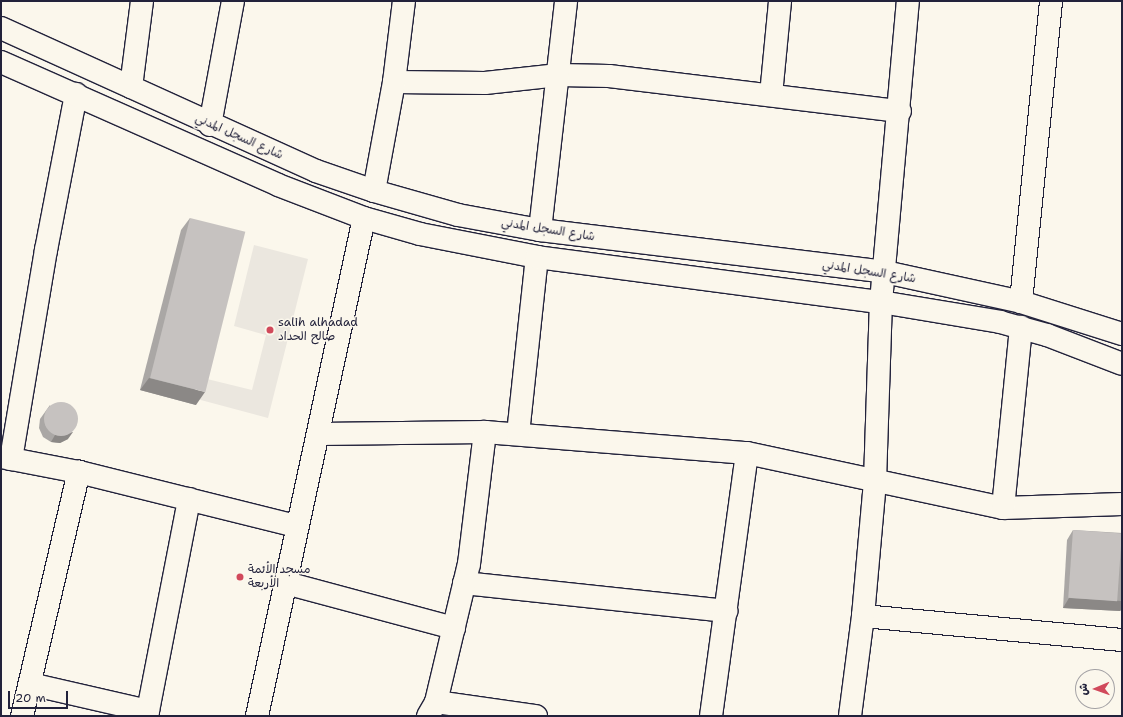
<!DOCTYPE html>
<html>
<head>
<meta charset="utf-8">
<style>
  body { margin:0 }
  #map { position:relative; width:1123px; height:717px; overflow:hidden; background:#fbf7ec; font-family:"Shantell Sans","Playpen Sans Arabic",sans-serif }
  div>[style] { position:absolute }
  .built>* { inset:0; background:#ebe7df }
  .roads { filter:drop-shadow(1px 0 #22223b) drop-shadow(-1px 0 #22223b) drop-shadow(0 1px #22223b) drop-shadow(0 -1px #22223b) }
  .minor>* { height:22px; margin:-11px; padding:0 11px; transform-origin:11px; border-radius:11px; background:#fbf7ec }
  .tertiary>* { height:22px; margin:-11px; padding:0 11px; transform-origin:11px; border-radius:11px; background:#fbf7ec }
  .wall>* { inset:0; background:#aaa7a5 }
  .shaded-wall>* { inset:0; background:#8b8886 }
  .building>* { inset:0; background:#c6c2c0; transform-origin:0 0 }
  .round { border-radius:50% }
  .dots>* { width:11px; height:11px; translate:-50% -50%; box-sizing:border-box; border:2px solid #fbf7ec; border-radius:50% }
  span { translate:-50% -50%; white-space:nowrap; text-align:center; line-height:1.15; -webkit-text-stroke:3px #fbf7ec; paint-order:stroke }
  .street-label { font-size:12px; color:#22223b }
  .poi-label { font-size:12px; color:#22223b }
  .left { translate:0 -50%; text-align:left }
  .frame { position:absolute; inset:0; border:2px solid #22223b; pointer-events:none }
  .north { position:absolute; left:1075px; top:669px; width:40px; height:40px; box-sizing:border-box; background:#fbf7ec; border:1px solid #a4a2a5; border-radius:50%; rotate:268deg; font-size:11px; font-weight:700; line-height:16px; text-align:center; color:#22223b }
  .north::after { content:''; display:block; margin:auto; width:14px; height:18px; background:#d1495b; clip-path:polygon(50% 0,100% 100%,50% 72%,0 100%) }
  .scale { position:absolute; left:8px; top:691px; width:60px; height:18px; box-sizing:border-box; border:2px solid #22223b; border-top:0; padding-left:5px; font-size:12px; line-height:14px; white-space:nowrap; color:#22223b; -webkit-text-stroke:3px #fbf7ec; paint-order:stroke }
</style>
</head>
<body>
<div id="map">
  <div class="built">
    <div style="clip-path:polygon(254px 245px,308px 259px,268px 418px,197px 399px,203px 378px,252px 390px,266px 335px,234px 326px)"></div>
  </div>
  <div class="roads">
    <div class="minor">
      <div style="left:394px;top:82px;width:91px;rotate:0.6deg"></div>
      <div style="left:485px;top:83px;width:74px;rotate:-6.2deg"></div>
      <div style="left:559px;top:75px;width:50px;rotate:1.1deg"></div>
      <div style="left:609px;top:76px;width:293px;rotate:6.9deg"></div>
      <div style="left:131px;top:87px;width:87px;rotate:-82.7deg"></div>
      <div style="left:771px;top:95px;width:94px;rotate:-84.5deg"></div>
      <div style="left:210px;top:125px;width:126px;rotate:-79.5deg"></div>
      <div style="left:374px;top:191px;width:111px;rotate:-79.6deg"></div>
      <div style="left:394px;top:82px;width:82px;rotate:-83deg"></div>
      <div style="left:540px;top:230px;width:230px;rotate:-83.5deg"></div>
      <div style="left:1021px;top:302px;width:302px;rotate:-84.3deg"></div>
      <div style="left:318px;top:434px;width:167px;rotate:-0.7deg"></div>
      <div style="left:485px;top:432px;width:263px;rotate:4.6deg"></div>
      <div style="left:747px;top:453px;width:262px;rotate:12.1deg"></div>
      <div style="left:1003px;top:508px;width:119px;rotate:-1.9deg"></div>
      <div style="left:518px;top:434px;width:178px;rotate:-83.9deg"></div>
      <div style="left:1px;top:457px;width:79px;rotate:10.9deg"></div>
      <div style="left:79px;top:472px;width:224px;rotate:14deg"></div>
      <div style="left:11px;top:459px;width:212px;rotate:-80.5deg"></div>
      <div style="left:46px;top:250px;width:159px;rotate:-79.1deg"></div>
      <div style="left:1003px;top:508px;width:182px;rotate:-84.3deg"></div>
      <div style="left:286px;top:583px;width:174px;rotate:15deg"></div>
      <div style="left:464px;top:583px;width:264px;rotate:6.1deg"></div>
      <div style="left:863px;top:616px;width:260px;rotate:5.3deg"></div>
      <div style="left:30px;top:684px;width:121px;rotate:12.9deg"></div>
      <div style="left:436px;top:702px;width:101px;rotate:8deg"></div>
      <div style="left:22px;top:716px;width:251px;rotate:-76.9deg"></div>
      <div style="left:147px;top:716px;width:221px;rotate:-79deg"></div>
      <div style="left:257px;top:716px;width:509px;rotate:-77.87deg"></div>
      <div style="left:428px;top:716px;width:16px;rotate:-60deg"></div>
      <div style="left:436px;top:702px;width:142px;rotate:-76.6deg"></div>
      <div style="left:469px;top:564px;width:133px;rotate:-83.1deg"></div>
      <div style="left:711px;top:716px;width:265px;rotate:-82.2deg"></div>
      <div style="left:850px;top:716px;width:101px;rotate:-82.6deg"></div>
      <div style="left:863px;top:616px;width:136px;rotate:-84.9deg"></div>
      <div style="left:875px;top:481px;width:179px;rotate:-88.1deg"></div>
      <div style="left:881px;top:302px;width:302px;rotate:-84.9deg"></div>
    </div>
    <div class="tertiary">
      <div style="left:1px;top:28px;width:346px;rotate:24.4deg"></div>
      <div style="left:316px;top:171px;width:61px;rotate:19deg"></div>
      <div style="left:374px;top:191px;width:87px;rotate:15.9deg"></div>
      <div style="left:458px;top:215px;width:83px;rotate:10.4deg"></div>
      <div style="left:540px;top:230px;width:348px;rotate:6.9deg"></div>
      <div style="left:885px;top:272px;width:139px;rotate:12.4deg"></div>
      <div style="left:1021px;top:302px;width:106px;rotate:17.6deg"></div>
      <div style="left:1px;top:62px;width:303px;rotate:23.9deg"></div>
      <div style="left:278px;top:185px;width:92px;rotate:21deg"></div>
      <div style="left:364px;top:218px;width:58px;rotate:15.9deg"></div>
      <div style="left:420px;top:234px;width:119px;rotate:11.1deg"></div>
      <div style="left:537px;top:257px;width:347px;rotate:7.5deg"></div>
      <div style="left:881px;top:302px;width:121px;rotate:9.5deg"></div>
      <div style="left:1000px;top:322px;width:49px;rotate:15.5deg"></div>
      <div style="left:1047px;top:335px;width:80px;rotate:21.1deg"></div>
    </div>
  </div>
  <div class="wall">
    <div style="clip-path:polygon(190px 218px,196px 405px,140px 390px,181px 230px)"></div>
    <div style="clip-path:polygon(50px 405px,68px 439px,60px 443px,51px 442px,43px 437px,39px 428px,40px 419px)"></div>
    <div style="clip-path:polygon(1073px 530px,1122px 533px,1122px 609px,1120px 611px,1063px 608px,1067px 540px)"></div>
  </div>
  <div class="shaded-wall">
    <div style="clip-path:polygon(149px 378px,205px 392px,196px 405px,140px 390px)"></div>
    <div style="clip-path:polygon(73px 432px,68px 439px,60px 443px,51px 442px,55px 435px)"></div>
    <div style="clip-path:polygon(1069px 598px,1122px 601px,1122px 609px,1120px 611px,1063px 608px)"></div>
  </div>
  <div class="building">
    <div style="left:190px;top:218px;width:57px;height:165px;rotate:14deg"></div>
    <div class="round" style="left:44px;top:402px;width:34px;height:34px"></div>
    <div style="left:1073px;top:530px;width:49px;height:68px;rotate:4deg"></div>
  </div>
  <div class="dots">
    <div style="left:270px;top:330px;background:#d1495b"></div>
    <div style="left:240px;top:577px;background:#d1495b"></div>
  </div>
  <div class="street-label">
    <span style="left:239px;top:137px;rotate:24deg">شارع السجل المدني</span>
    <span style="left:548px;top:230px;rotate:9deg">شارع السجل المدني</span>
    <span style="left:869px;top:272px;rotate:9deg">شارع السجل المدني</span>
  </div>
  <div class="poi-label">
    <span class="left" style="left:278px;top:330px">salih alhadad<br>صالح الحداد</span>
    <span class="left" style="left:248px;top:577px">مسجد الأئمة<br>الأربعة</span>
  </div>
  <div class="frame"></div>
  <div class="north">ش</div>
  <div class="scale">20 m</div>
</div>
</body>
</html>
